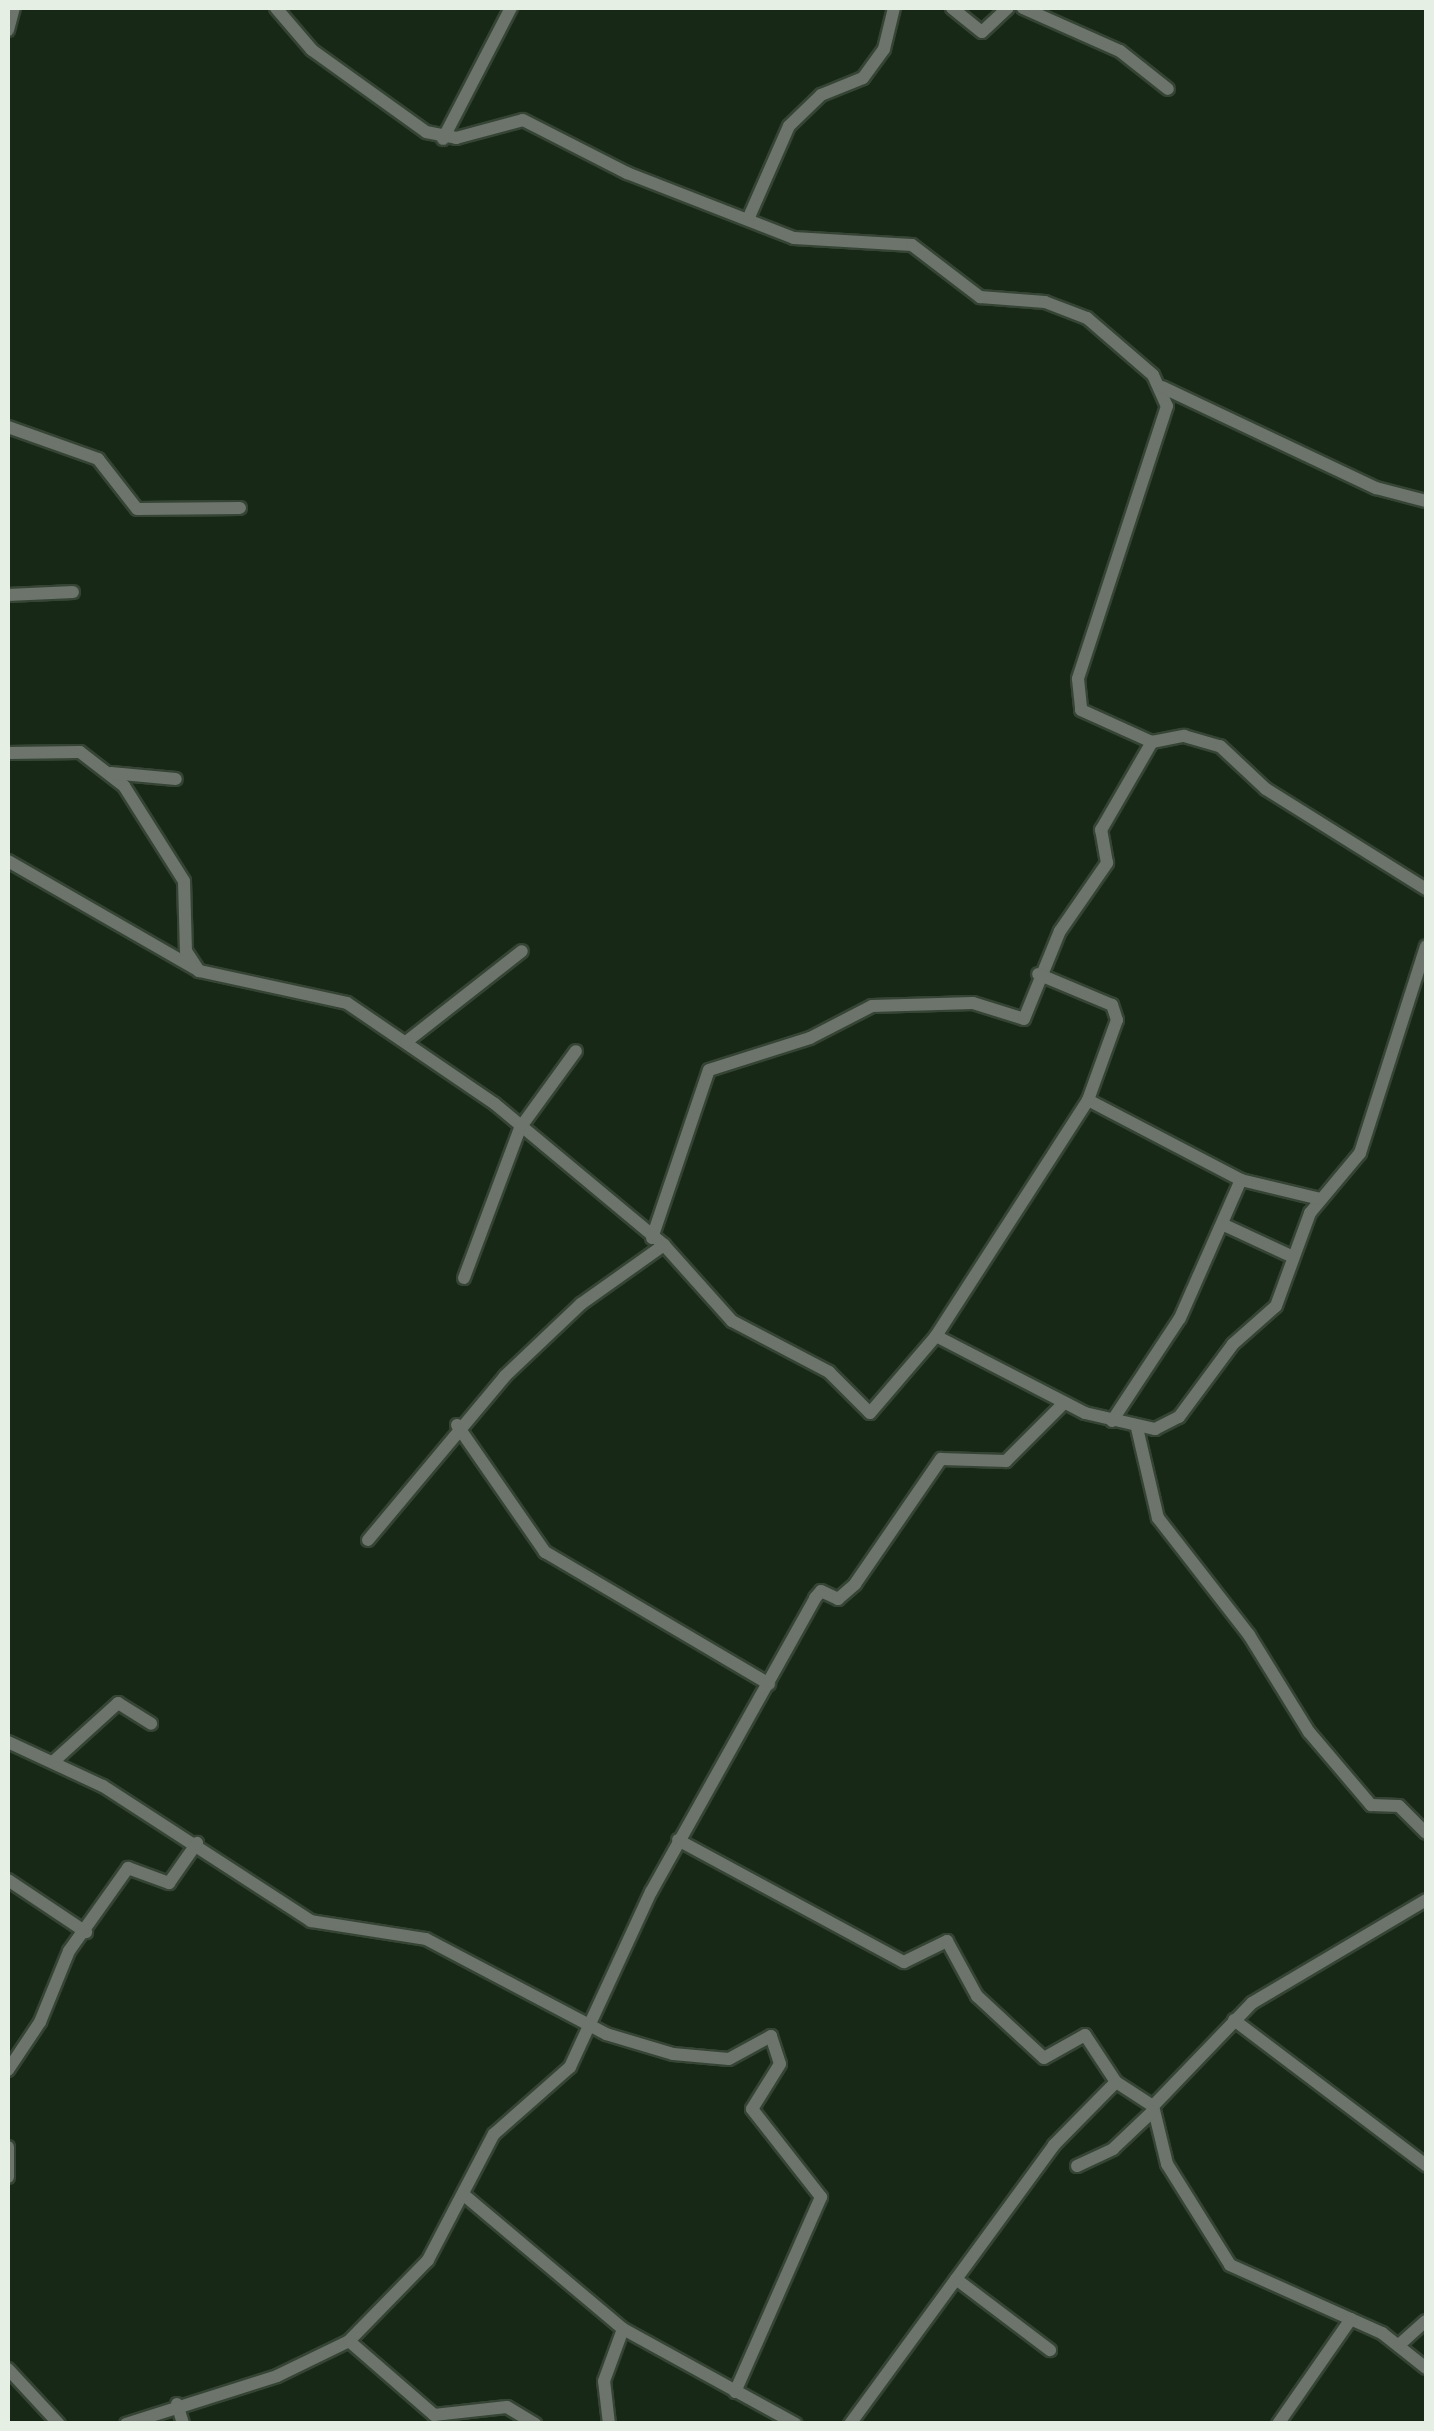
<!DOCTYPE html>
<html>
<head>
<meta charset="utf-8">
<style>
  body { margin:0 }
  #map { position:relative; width:1434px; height:2431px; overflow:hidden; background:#182817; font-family:"Nunito Sans",sans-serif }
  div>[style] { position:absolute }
  .roads { filter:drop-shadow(2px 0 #354434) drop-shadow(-2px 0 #354434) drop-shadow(0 2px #354434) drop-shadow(0 -2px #354434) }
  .minor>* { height:12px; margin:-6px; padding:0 6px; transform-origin:6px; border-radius:6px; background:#6c746b }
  span { translate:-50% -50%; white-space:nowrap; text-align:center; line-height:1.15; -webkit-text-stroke:9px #0f1e0e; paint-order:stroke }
  .frame { position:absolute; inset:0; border:10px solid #e5efe4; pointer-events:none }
</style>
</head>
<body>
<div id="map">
  <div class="roads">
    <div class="minor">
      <div style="left:276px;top:8px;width:55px;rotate:49.4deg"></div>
      <div style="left:312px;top:50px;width:140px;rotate:35.7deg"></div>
      <div style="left:426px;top:132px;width:31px;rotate:11deg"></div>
      <div style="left:456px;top:138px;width:69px;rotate:-15deg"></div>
      <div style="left:523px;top:120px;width:117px;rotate:27deg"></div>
      <div style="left:627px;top:173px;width:179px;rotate:21.3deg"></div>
      <div style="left:794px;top:238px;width:118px;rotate:3.4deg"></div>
      <div style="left:912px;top:245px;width:86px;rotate:37.4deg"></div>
      <div style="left:980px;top:297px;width:65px;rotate:4.4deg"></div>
      <div style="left:1045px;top:302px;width:45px;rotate:20.9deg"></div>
      <div style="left:1087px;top:318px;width:87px;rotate:40.8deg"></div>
      <div style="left:1153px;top:375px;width:34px;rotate:66deg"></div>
      <div style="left:1167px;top:406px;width:287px;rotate:108.1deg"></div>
      <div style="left:1078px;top:679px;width:31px;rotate:84deg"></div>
      <div style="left:1081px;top:710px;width:78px;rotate:24.3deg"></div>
      <div style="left:1152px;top:742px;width:33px;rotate:-11deg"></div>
      <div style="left:1184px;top:736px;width:37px;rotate:16deg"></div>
      <div style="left:1220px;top:746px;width:63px;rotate:43.1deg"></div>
      <div style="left:1266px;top:789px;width:189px;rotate:32deg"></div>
      <div style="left:952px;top:8px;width:38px;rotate:39deg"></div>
      <div style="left:982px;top:32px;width:35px;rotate:-43deg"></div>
      <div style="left:1023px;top:8px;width:106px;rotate:23.9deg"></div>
      <div style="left:1120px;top:51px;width:61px;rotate:38.4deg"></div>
      <div style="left:8px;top:30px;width:23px;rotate:-75deg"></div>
      <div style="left:443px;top:139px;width:148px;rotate:-62.6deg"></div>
      <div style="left:749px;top:217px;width:99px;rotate:-66.3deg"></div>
      <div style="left:789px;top:126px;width:45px;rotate:-44.1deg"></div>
      <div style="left:821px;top:95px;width:45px;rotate:-22deg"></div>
      <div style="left:863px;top:78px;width:36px;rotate:-54deg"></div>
      <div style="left:884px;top:49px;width:42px;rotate:-76.3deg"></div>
      <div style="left:1162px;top:387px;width:237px;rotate:25.3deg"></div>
      <div style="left:1376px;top:488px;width:52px;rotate:14.6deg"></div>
      <div style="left:8px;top:427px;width:96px;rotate:19.6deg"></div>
      <div style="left:98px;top:459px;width:63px;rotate:52deg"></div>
      <div style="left:137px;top:509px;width:103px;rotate:-0.6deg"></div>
      <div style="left:8px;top:595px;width:65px;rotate:-2.6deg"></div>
      <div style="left:8px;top:753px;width:72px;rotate:-0.8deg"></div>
      <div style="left:80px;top:752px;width:56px;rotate:37.7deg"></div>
      <div style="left:124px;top:786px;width:112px;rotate:57.7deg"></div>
      <div style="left:184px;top:881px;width:70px;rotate:88.4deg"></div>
      <div style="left:186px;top:951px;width:24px;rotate:57deg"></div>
      <div style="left:111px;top:773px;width:65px;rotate:5.3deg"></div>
      <div style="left:8px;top:861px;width:220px;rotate:29.9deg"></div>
      <div style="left:199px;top:971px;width:151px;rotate:12.2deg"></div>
      <div style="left:347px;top:1003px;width:179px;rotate:34.3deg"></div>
      <div style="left:495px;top:1104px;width:220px;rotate:39.8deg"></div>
      <div style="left:664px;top:1245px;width:102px;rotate:48.2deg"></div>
      <div style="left:732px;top:1321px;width:110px;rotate:27.7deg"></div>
      <div style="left:829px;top:1372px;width:58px;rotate:45deg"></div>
      <div style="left:870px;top:1413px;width:101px;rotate:-49.4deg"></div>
      <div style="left:936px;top:1336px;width:168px;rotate:27.3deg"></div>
      <div style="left:1085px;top:1413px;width:72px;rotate:12.9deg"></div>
      <div style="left:1155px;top:1429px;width:27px;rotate:-27deg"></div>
      <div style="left:1179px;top:1417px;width:91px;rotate:-53.5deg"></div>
      <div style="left:1233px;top:1344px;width:57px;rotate:-41.5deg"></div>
      <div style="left:1276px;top:1306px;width:99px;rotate:-69.9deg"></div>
      <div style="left:1310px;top:1213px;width:78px;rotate:-50.2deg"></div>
      <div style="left:1360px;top:1153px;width:217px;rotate:-72.3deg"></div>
      <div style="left:406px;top:1042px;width:147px;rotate:-38.1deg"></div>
      <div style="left:1088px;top:1100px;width:173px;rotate:27.6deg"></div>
      <div style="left:1241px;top:1180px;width:81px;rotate:13.5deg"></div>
      <div style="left:1222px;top:1224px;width:76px;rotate:24.9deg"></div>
      <div style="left:652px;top:1238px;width:177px;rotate:-71.3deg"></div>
      <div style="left:709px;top:1070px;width:106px;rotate:-17.6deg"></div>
      <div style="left:810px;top:1038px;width:70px;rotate:-27.3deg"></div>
      <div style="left:872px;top:1006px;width:101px;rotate:-1.7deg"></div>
      <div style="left:973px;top:1003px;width:53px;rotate:17.4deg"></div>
      <div style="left:1024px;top:1019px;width:95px;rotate:-67.8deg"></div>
      <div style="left:1060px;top:931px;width:83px;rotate:-55.3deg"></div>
      <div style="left:1107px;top:863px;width:34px;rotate:-100deg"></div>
      <div style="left:1101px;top:830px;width:102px;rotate:-59.9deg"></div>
      <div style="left:464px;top:1278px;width:160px;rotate:-69.5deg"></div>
      <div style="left:520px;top:1128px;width:95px;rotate:-54deg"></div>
      <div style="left:936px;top:1336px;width:281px;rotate:-57.2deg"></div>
      <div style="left:1088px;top:1100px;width:85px;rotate:-70.1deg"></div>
      <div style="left:1117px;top:1020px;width:16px;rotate:-108deg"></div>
      <div style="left:1112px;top:1005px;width:80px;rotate:-157.3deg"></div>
      <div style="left:1112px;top:1421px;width:123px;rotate:-56.6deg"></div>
      <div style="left:1180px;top:1318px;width:151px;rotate:-66.2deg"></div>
      <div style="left:457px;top:1425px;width:155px;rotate:55.3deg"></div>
      <div style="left:545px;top:1552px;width:260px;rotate:30.5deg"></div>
      <div style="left:1137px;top:1428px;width:92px;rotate:76.9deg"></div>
      <div style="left:1158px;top:1518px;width:148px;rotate:52.1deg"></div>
      <div style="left:1249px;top:1635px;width:114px;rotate:58.3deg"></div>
      <div style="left:1309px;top:1732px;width:96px;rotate:49.7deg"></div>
      <div style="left:1371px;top:1805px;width:28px;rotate:2deg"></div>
      <div style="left:1399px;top:1806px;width:38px;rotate:45deg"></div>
      <div style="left:368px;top:1540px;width:214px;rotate:-50.1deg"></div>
      <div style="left:505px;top:1376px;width:105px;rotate:-43.5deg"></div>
      <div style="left:581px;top:1304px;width:102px;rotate:-35.4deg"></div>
      <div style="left:8px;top:1742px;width:105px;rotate:24.9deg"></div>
      <div style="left:103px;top:1786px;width:248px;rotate:33deg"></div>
      <div style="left:311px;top:1921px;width:116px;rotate:8.9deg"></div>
      <div style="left:426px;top:1939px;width:204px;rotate:27.8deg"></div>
      <div style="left:606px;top:2034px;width:70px;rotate:16.6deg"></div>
      <div style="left:673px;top:2054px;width:56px;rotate:5.1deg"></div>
      <div style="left:729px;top:2059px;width:48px;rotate:-28.7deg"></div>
      <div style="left:771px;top:2036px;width:29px;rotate:72deg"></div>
      <div style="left:780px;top:2064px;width:53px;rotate:121.9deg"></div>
      <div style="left:752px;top:2109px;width:112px;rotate:51.9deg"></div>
      <div style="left:821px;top:2197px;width:213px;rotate:113.8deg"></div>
      <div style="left:53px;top:1762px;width:88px;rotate:-42.2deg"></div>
      <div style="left:118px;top:1703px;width:39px;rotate:32deg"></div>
      <div style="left:678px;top:1840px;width:257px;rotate:28.4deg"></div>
      <div style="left:904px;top:1962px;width:48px;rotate:-26deg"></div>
      <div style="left:947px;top:1941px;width:63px;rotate:61.4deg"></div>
      <div style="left:977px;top:1996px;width:91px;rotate:42.8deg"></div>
      <div style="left:1044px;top:2058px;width:47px;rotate:-29.3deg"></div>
      <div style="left:1085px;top:2035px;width:56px;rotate:56.6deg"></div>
      <div style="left:1116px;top:2082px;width:44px;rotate:33deg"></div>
      <div style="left:1153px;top:2106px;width:60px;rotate:76.4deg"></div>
      <div style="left:1167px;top:2164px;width:119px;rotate:58deg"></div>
      <div style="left:1230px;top:2265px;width:167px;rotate:24.1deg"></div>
      <div style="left:1382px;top:2333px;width:56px;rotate:38.5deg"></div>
      <div style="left:8px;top:1880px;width:94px;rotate:33.7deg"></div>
      <div style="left:1234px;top:2020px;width:241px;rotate:37.1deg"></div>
      <div style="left:8px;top:2070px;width:58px;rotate:-56.3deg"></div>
      <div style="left:40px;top:2022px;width:77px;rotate:-67.8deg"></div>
      <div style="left:69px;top:1951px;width:102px;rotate:-54.6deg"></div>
      <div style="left:128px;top:1868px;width:44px;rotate:20.1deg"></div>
      <div style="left:169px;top:1883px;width:49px;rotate:-55deg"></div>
      <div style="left:1153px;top:2106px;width:143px;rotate:-46.1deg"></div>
      <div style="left:1252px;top:2003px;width:202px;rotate:-30.6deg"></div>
      <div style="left:8px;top:2147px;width:30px;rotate:90deg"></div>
      <div style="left:1077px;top:2166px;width:40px;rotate:-25deg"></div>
      <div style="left:1113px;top:2149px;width:55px;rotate:-43.5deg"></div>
      <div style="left:464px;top:2195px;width:208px;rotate:40.1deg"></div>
      <div style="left:623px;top:2329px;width:197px;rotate:28.8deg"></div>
      <div style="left:956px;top:2279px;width:118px;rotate:37.1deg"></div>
      <div style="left:349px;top:2341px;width:113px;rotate:-45.7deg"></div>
      <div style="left:428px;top:2260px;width:142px;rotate:-62.4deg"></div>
      <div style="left:494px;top:2134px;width:101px;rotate:-41.4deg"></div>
      <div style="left:570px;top:2067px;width:193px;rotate:-65.2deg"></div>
      <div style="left:651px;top:1892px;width:337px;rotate:-60.8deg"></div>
      <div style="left:815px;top:1598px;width:9px;rotate:-49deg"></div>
      <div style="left:821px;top:1591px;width:19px;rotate:25deg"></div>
      <div style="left:838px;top:1599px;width:23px;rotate:-41deg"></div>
      <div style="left:855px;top:1584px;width:152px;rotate:-55.5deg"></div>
      <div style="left:941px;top:1459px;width:65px;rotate:1.8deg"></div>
      <div style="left:1006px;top:1461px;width:82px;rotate:-45deg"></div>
      <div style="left:1399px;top:2345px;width:36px;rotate:-42deg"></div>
      <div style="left:8px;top:2369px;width:75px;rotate:47.2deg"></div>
      <div style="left:177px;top:2404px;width:21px;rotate:73deg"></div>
      <div style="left:126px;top:2424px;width:158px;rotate:-17.6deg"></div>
      <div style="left:277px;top:2376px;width:80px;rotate:-25.9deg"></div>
      <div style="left:349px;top:2341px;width:113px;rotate:41deg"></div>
      <div style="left:434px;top:2415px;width:73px;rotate:-6.3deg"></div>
      <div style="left:507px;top:2407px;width:33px;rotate:31deg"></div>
      <div style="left:609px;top:2424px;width:43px;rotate:-96.6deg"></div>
      <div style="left:604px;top:2381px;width:55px;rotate:-69.9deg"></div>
      <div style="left:850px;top:2424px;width:346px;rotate:-53.8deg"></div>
      <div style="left:1054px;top:2145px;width:88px;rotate:-45.5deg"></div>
      <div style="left:1278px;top:2424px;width:128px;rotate:-55.2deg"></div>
    </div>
  </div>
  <div class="frame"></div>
</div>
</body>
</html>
